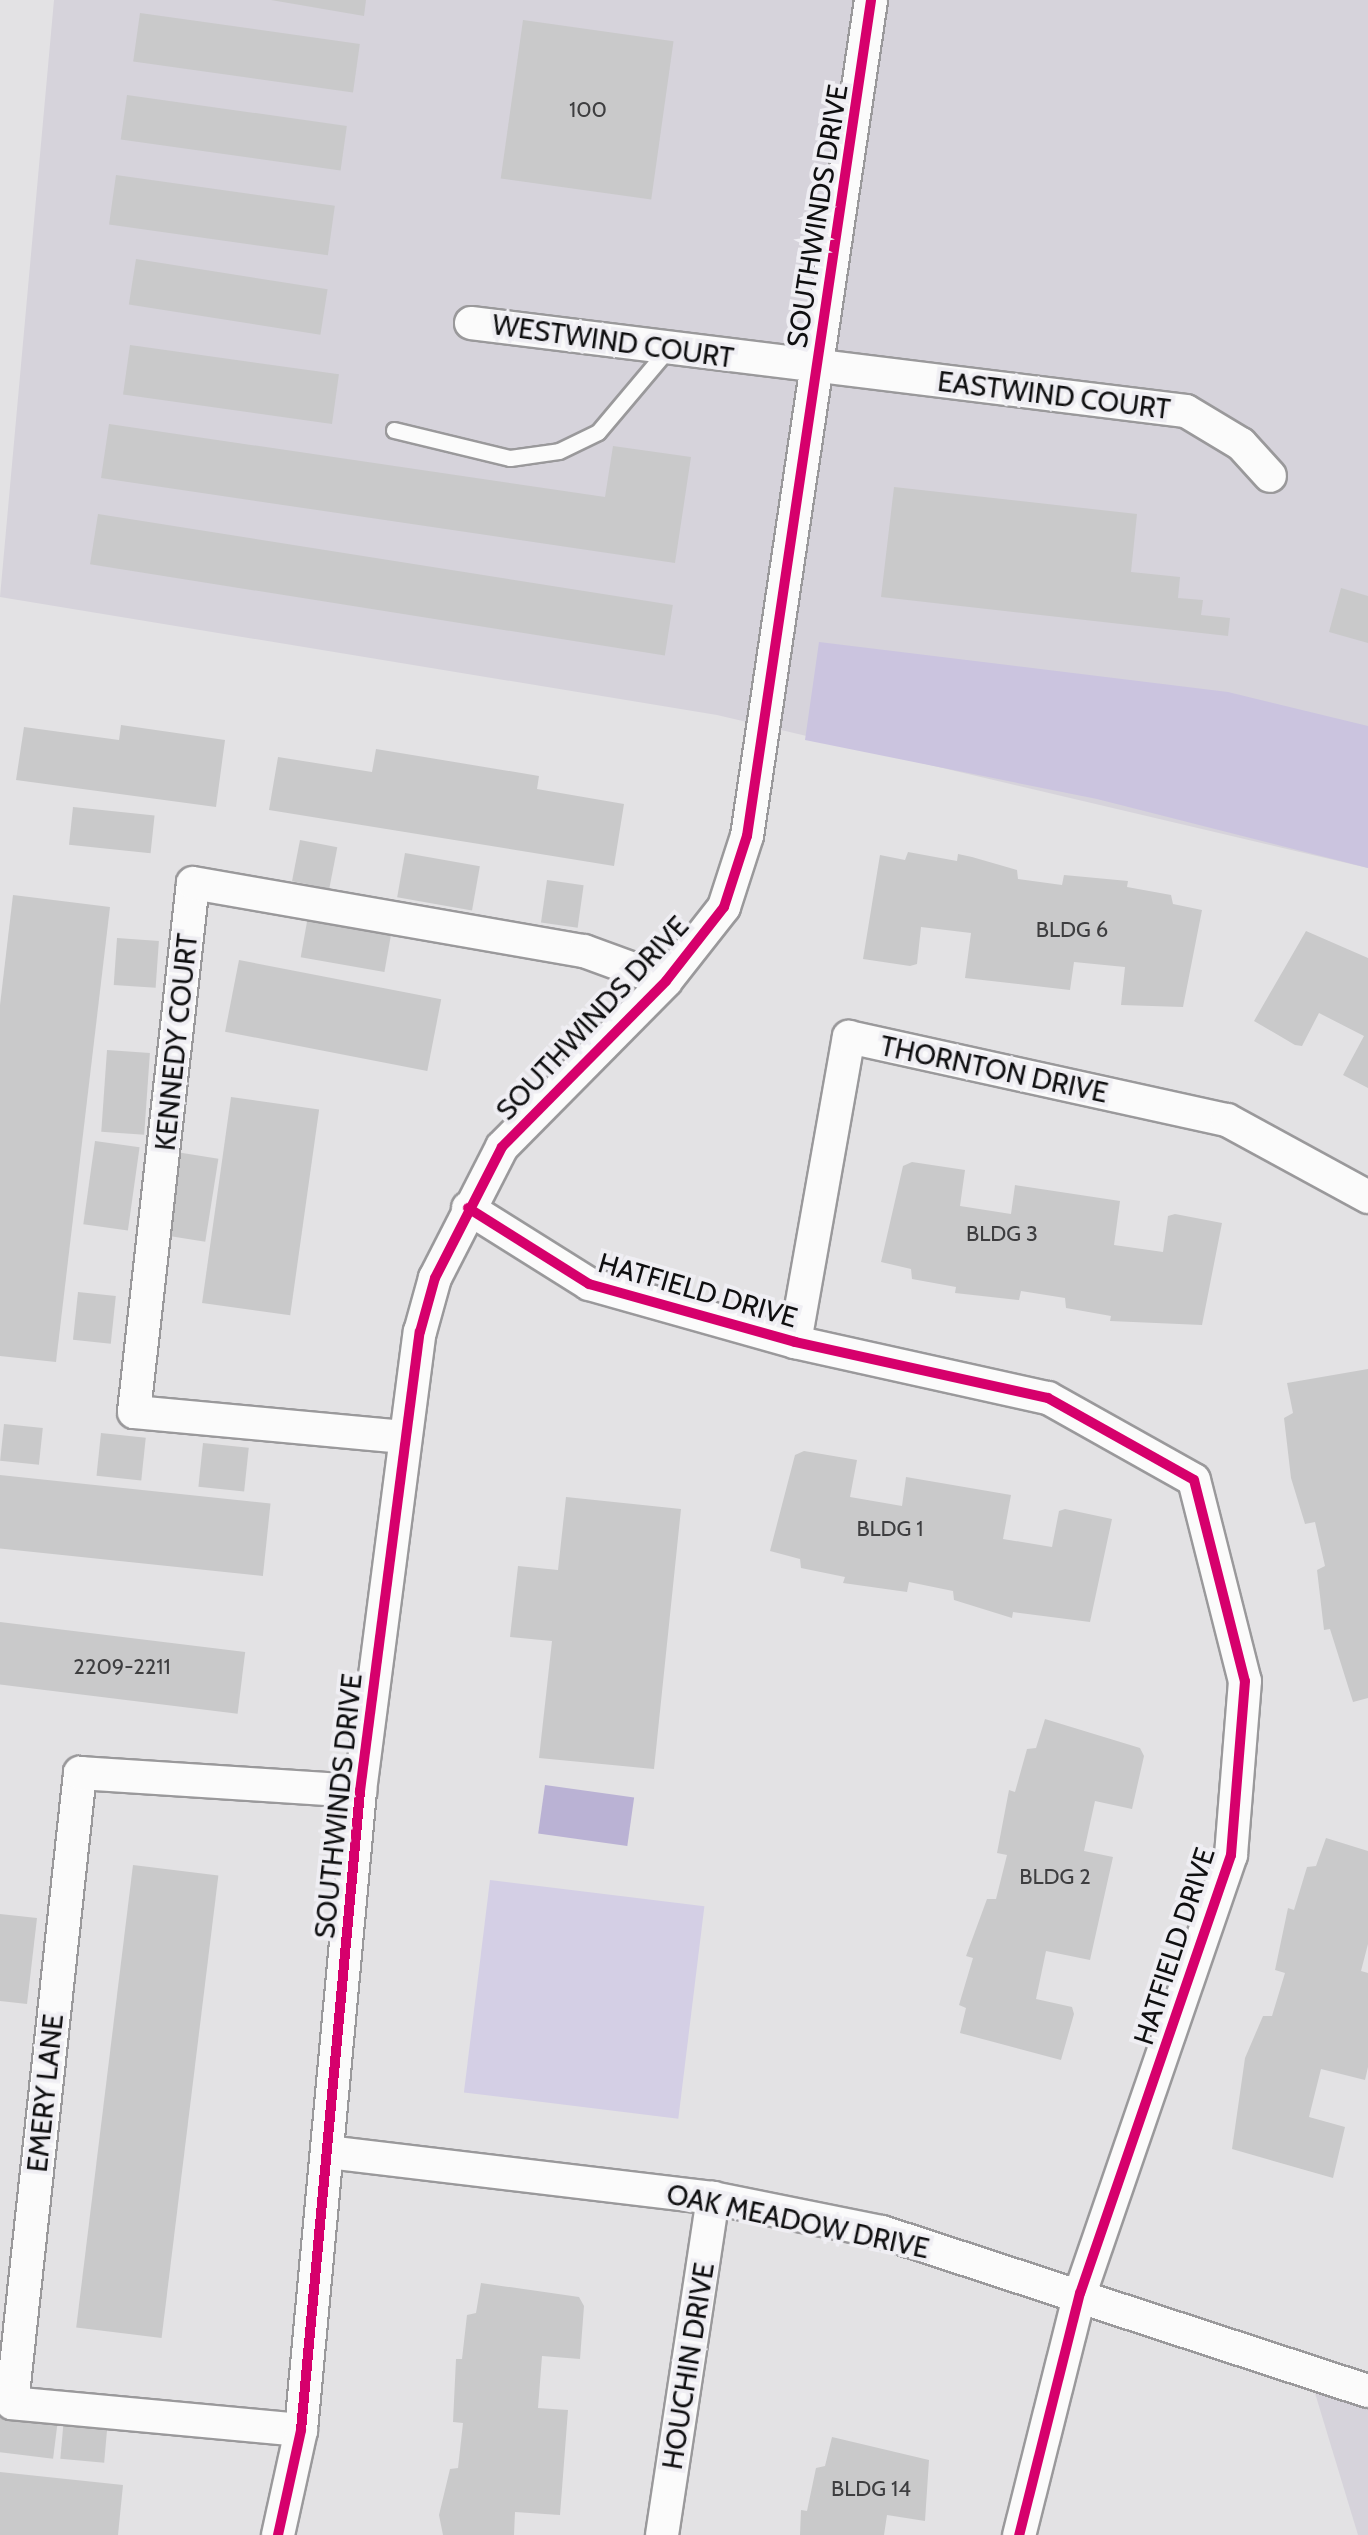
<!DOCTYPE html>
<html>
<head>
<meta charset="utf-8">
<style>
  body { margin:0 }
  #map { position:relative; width:1368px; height:2535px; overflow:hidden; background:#e3e2e4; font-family:Cabin,sans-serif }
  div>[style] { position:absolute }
  .built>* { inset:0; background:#d6d3db }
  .green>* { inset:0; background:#d4cfe5; transform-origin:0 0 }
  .forest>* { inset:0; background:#cbc4df }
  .water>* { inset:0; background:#bab2d4; transform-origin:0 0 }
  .building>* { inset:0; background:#c9c9ca; transform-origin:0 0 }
  .roads { filter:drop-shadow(2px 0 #9a999b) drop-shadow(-2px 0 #9a999b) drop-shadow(0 2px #9a999b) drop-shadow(0 -2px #9a999b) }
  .lane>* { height:15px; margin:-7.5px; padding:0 7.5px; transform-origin:7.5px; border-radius:7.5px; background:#fbfbfb }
  .street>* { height:32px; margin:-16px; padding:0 16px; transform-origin:16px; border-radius:16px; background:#fbfbfb }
  .cycleway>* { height:10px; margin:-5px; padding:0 5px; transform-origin:5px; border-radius:5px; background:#d6006c }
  span { translate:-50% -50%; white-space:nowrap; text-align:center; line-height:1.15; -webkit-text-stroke:8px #efeef3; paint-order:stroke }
  .number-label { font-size:22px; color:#3e3e40 }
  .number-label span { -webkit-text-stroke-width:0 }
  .street-label { font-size:28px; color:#0f0f10 }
</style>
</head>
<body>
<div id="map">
  <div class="built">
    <div style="clip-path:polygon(54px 0,1368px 0,1368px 868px,717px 715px,0 597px)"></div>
    <div style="clip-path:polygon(1308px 2370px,1368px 2391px,1368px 2535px,1358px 2535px)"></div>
  </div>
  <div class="green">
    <div style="left:490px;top:1880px;width:216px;height:214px;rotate:7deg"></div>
  </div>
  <div class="forest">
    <div style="clip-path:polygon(819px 642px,1228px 692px,1368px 726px,1368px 868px,1097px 799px,805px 740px)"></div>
  </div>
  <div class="water">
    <div style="left:545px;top:1785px;width:90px;height:49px;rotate:8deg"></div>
  </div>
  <div class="building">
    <div style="clip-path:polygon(271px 0,366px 0,364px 16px)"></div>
    <div style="left:140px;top:13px;width:222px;height:49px;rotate:8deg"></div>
    <div style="left:523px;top:20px;width:152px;height:160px;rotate:8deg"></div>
    <div style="left:127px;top:95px;width:222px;height:45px;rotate:8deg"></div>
    <div style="left:116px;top:175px;width:221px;height:50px;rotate:8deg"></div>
    <div style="left:136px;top:259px;width:194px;height:46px;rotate:9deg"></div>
    <div style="left:130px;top:345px;width:211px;height:50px;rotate:8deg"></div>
    <div style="clip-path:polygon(109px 424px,605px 497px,613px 446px,691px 457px,675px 563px,101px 478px)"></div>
    <div style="clip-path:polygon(894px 487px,1137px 514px,1131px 572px,1180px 577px,1178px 598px,1203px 600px,1201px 615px,1230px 618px,1228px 636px,881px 597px)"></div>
    <div style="left:98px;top:514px;width:582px;height:51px;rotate:9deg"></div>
    <div style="clip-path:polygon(1341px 588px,1368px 596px,1368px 643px,1329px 632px)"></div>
    <div style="clip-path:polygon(121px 725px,225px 740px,216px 807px,16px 780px,24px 727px,119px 740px)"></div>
    <div style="clip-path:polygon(376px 749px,539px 776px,537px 789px,624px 804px,614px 866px,269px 810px,278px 757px,372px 772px)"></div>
    <div style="left:73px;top:807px;width:82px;height:38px;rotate:6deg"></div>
    <div style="left:300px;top:840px;width:38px;height:42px;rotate:11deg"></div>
    <div style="clip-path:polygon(908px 852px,957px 861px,958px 854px,972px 857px,1017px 870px,1018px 879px,1062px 885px,1064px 875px,1128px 881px,1127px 887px,1171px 895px,1173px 904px,1202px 910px,1183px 1007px,1121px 1005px,1125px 967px,1074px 962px,1070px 990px,965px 978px,971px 933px,921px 927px,917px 964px,910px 966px,863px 959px,880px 855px,905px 860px)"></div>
    <div style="left:405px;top:853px;width:76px;height:45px;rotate:10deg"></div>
    <div style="left:547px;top:880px;width:37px;height:43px;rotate:8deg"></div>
    <div style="clip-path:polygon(13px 895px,110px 907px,56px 1362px,0 1356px,0 1005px)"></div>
    <div style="left:308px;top:916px;width:85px;height:42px;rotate:10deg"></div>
    <div style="clip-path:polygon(1306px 931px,1368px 958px,1368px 1088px,1343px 1075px,1364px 1036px,1319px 1013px,1302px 1046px,1295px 1045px,1254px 1021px)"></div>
    <div style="left:117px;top:938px;width:42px;height:47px;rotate:4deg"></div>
    <div style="left:239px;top:960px;width:206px;height:73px;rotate:11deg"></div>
    <div style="left:107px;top:1050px;width:43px;height:82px;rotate:4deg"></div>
    <div style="left:231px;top:1097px;width:89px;height:208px;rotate:8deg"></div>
    <div style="left:95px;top:1141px;width:45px;height:84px;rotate:8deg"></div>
    <div style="left:170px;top:1151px;width:49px;height:84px;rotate:9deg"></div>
    <div style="clip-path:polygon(912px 1162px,965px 1170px,960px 1206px,1011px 1214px,1015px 1185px,1120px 1201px,1114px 1245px,1163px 1252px,1168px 1216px,1175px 1214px,1222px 1223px,1202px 1325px,1110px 1321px,1111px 1316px,1066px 1308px,1065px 1298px,1021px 1291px,1019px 1300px,955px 1293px,956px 1287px,912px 1279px,911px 1269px,881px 1262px,903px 1166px)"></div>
    <div style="left:78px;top:1292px;width:38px;height:48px;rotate:6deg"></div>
    <div style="clip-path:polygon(1368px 1369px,1368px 1698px,1353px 1702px,1330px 1629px,1324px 1630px,1317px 1570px,1325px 1566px,1315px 1522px,1305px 1524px,1291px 1478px,1284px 1418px,1293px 1413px,1287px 1383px)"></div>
    <div style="left:4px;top:1424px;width:39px;height:37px;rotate:6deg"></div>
    <div style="left:101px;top:1433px;width:45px;height:43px;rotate:6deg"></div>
    <div style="left:203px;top:1443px;width:46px;height:44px;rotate:6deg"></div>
    <div style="clip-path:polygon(804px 1451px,857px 1460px,850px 1497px,902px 1506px,906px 1477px,1011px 1495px,1003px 1539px,1052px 1547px,1059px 1511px,1065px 1509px,1112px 1519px,1090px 1622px,1013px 1612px,1012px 1618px,954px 1600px,953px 1591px,909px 1582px,907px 1592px,843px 1583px,845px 1577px,801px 1568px,800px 1559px,770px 1551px,795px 1455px)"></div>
    <div style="left:0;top:1475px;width:272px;height:73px;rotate:6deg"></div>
    <div style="clip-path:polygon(566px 1497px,681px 1509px,654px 1769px,539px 1758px,552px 1641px,510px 1637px,518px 1566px,558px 1570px)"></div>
    <div style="left:0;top:1622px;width:247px;height:62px;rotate:7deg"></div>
    <div style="clip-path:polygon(1045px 1719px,1140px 1748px,1144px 1756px,1132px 1809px,1095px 1801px,1084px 1851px,1113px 1857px,1090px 1960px,1046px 1951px,1036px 1999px,1072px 2007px,1074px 2014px,1061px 2060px,960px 2033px,966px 2008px,959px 2005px,973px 1958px,966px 1956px,987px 1899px,996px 1899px,1007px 1855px,997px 1853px,1009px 1790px,1015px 1792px,1027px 1749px,1036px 1748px)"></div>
    <div style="clip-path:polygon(1326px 1838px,1368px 1851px,1368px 1944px,1361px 1971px,1368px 1973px,1368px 2067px,1365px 2080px,1321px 2069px,1309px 2117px,1345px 2127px,1333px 2178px,1232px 2149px,1245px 2058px,1263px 2016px,1272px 2016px,1285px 1973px,1275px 1970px,1288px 1908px,1294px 1910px,1307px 1867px,1316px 1866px)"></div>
    <div style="left:133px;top:1865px;width:86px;height:466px;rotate:7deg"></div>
    <div style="clip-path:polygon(0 1914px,37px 1918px,27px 2004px,0 2001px)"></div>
    <div style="clip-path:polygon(481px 2283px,579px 2297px,584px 2306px,580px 2359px,542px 2356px,538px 2408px,568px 2410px,560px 2515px,515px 2512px,514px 2535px,443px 2535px,439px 2515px,450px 2469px,458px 2468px,463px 2423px,453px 2422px,456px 2359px,462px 2359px,467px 2315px,476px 2313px)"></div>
    <div style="left:0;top:2407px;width:59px;height:45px;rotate:7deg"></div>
    <div style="left:64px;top:2417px;width:44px;height:42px;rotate:5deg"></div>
    <div style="clip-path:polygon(832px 2437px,929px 2460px,925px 2521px,887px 2515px,884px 2535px,800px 2535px,801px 2510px,807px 2511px,816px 2468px,825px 2466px)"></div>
    <div style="clip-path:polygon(0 2472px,123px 2485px,118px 2535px,0 2535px)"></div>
  </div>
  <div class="roads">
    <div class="lane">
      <div style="left:394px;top:430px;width:119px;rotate:13.6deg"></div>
      <div style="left:510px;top:458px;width:49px;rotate:-8.1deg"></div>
      <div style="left:559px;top:451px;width:43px;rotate:-26deg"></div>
      <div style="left:598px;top:432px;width:109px;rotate:-49.9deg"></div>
    </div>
    <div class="street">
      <div style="left:471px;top:323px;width:720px;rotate:7.02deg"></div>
      <div style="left:1186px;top:411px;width:64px;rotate:31deg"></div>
      <div style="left:1241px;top:444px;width:43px;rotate:47.8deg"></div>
      <div style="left:468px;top:1208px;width:143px;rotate:32.1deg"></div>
      <div style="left:589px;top:1284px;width:214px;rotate:15.7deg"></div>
      <div style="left:795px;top:1342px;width:259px;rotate:12.5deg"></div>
      <div style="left:1048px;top:1398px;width:167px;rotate:29.3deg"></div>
      <div style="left:1194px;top:1480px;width:207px;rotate:75.8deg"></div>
      <div style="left:1245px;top:1681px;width:175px;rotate:94.6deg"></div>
      <div style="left:1231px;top:1855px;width:463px;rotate:109deg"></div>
      <div style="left:1080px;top:2293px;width:250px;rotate:104.1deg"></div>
      <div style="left:795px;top:1342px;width:310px;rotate:-80deg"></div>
      <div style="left:849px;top:1037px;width:387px;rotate:12.4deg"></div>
      <div style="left:1227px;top:1120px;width:161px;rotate:28.6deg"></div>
      <div style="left:404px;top:1437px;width:271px;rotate:-174.7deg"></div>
      <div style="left:134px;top:1412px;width:532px;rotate:-83.64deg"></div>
      <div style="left:193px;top:883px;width:397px;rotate:9.9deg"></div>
      <div style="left:584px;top:951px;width:87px;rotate:20.1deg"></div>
      <div style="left:328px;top:2152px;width:388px;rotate:6.8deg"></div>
      <div style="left:713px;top:2198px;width:172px;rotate:11.4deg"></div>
      <div style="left:882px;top:2232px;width:511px;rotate:18.12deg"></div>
      <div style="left:301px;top:2430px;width:290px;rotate:-174.7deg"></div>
      <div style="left:12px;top:2403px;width:634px;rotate:-83.84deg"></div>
      <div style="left:80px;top:1773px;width:281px;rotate:3.7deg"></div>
      <div style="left:278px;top:2535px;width:107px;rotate:-77.6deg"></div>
      <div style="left:301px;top:2430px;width:642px;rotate:-84.72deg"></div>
      <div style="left:360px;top:1791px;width:463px;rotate:-82.6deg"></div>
      <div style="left:420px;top:1332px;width:56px;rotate:-74.5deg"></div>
      <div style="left:435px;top:1278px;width:147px;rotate:-62.9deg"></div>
      <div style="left:502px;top:1147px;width:233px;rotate:-45.3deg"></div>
      <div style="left:666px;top:981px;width:94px;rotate:-51.9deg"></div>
      <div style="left:724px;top:907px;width:75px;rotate:-72.1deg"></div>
      <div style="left:747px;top:836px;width:845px;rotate:-81.56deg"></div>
      <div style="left:662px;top:2535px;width:341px;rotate:-81.4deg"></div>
    </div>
  </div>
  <div class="cycleway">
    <div style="left:468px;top:1208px;width:143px;rotate:32.1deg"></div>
    <div style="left:589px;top:1284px;width:214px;rotate:15.7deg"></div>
    <div style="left:795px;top:1342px;width:259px;rotate:12.5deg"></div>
    <div style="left:1048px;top:1398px;width:167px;rotate:29.3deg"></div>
    <div style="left:1194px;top:1480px;width:207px;rotate:75.8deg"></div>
    <div style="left:1245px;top:1681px;width:175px;rotate:94.6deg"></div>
    <div style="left:1231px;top:1855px;width:463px;rotate:109deg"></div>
    <div style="left:1080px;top:2293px;width:250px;rotate:104.1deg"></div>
    <div style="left:278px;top:2535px;width:107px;rotate:-77.6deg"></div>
    <div style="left:301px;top:2430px;width:642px;rotate:-84.72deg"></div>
    <div style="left:360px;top:1791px;width:463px;rotate:-82.6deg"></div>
    <div style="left:420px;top:1332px;width:56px;rotate:-74.5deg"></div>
    <div style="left:435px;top:1278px;width:147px;rotate:-62.9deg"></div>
    <div style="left:502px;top:1147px;width:233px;rotate:-45.3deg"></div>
    <div style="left:666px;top:981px;width:94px;rotate:-51.9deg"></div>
    <div style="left:724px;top:907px;width:75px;rotate:-72.1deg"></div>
    <div style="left:747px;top:836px;width:845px;rotate:-81.56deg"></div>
  </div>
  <div class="number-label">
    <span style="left:588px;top:110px">100</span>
    <span style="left:1072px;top:930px">BLDG 6</span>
    <span style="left:1002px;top:1234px">BLDG 3</span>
    <span style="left:890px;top:1529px">BLDG 1</span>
    <span style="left:122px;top:1667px">2209-2211</span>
    <span style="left:1055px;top:1877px">BLDG 2</span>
    <span style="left:871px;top:2489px">BLDG 14</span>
  </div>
  <div class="street-label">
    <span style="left:817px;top:216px;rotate:-81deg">SOUTHWINDS DRIVE</span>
    <span style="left:613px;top:341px;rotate:8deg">WESTWIND COURT</span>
    <span style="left:1054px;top:395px;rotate:7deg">EASTWIND COURT</span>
    <span style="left:592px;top:1018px;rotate:-47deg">SOUTHWINDS DRIVE</span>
    <span style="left:176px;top:1042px;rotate:-84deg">KENNEDY COURT</span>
    <span style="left:994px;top:1069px;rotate:12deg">THORNTON DRIVE</span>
    <span style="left:698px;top:1290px;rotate:16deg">HATFIELD DRIVE</span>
    <span style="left:338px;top:1806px;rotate:-84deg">SOUTHWINDS DRIVE</span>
    <span style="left:1174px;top:1946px;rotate:-72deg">HATFIELD DRIVE</span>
    <span style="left:45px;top:2093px;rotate:-84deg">EMERY LANE</span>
    <span style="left:798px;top:2221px;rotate:12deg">OAK MEADOW DRIVE</span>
    <span style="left:688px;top:2366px;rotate:-81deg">HOUCHIN DRIVE</span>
  </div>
</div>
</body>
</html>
